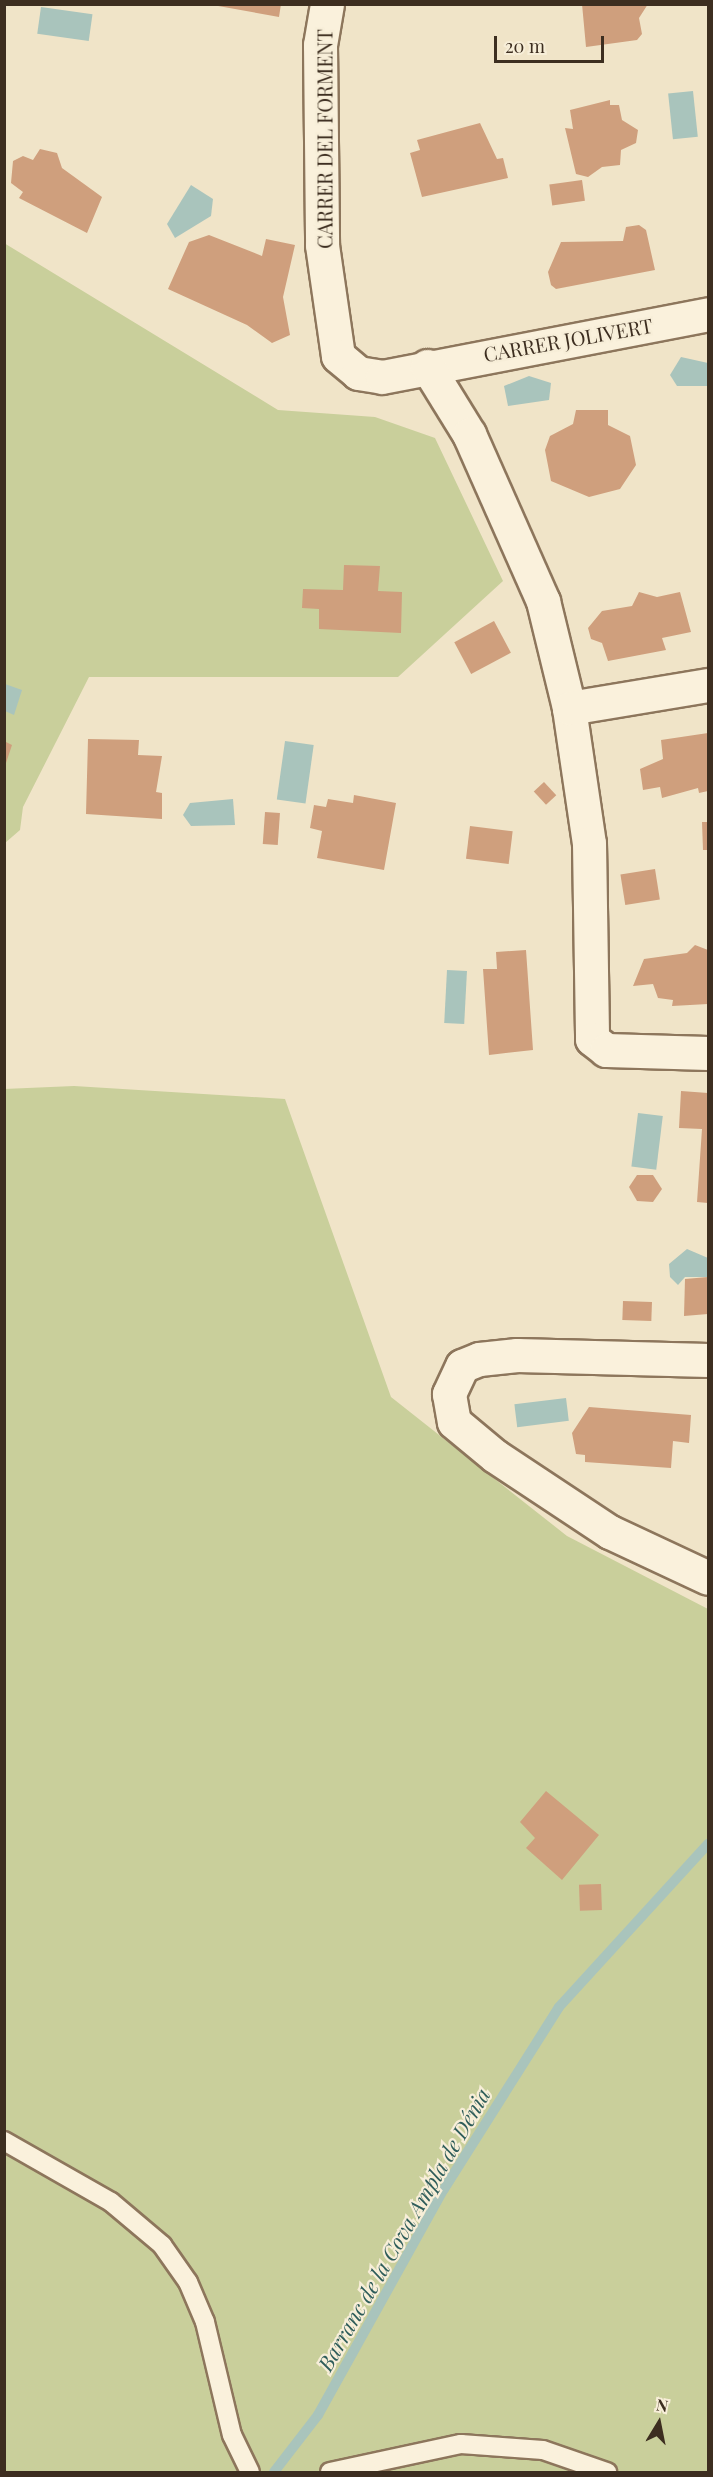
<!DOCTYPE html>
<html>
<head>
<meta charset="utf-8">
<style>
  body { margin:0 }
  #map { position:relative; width:713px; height:2477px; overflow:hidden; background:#f0e4c8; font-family:"Playfair Display",serif }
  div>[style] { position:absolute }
  .green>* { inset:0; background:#c9cf9b }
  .water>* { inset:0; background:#a9c4bc; transform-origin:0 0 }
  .stream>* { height:10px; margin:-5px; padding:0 5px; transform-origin:5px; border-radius:5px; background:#a9c4bc }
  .building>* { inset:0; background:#cf9f7d; transform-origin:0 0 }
  .roads { filter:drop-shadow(2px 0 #8d765c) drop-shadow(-2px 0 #8d765c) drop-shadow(0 2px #8d765c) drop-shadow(0 -2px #8d765c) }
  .service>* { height:18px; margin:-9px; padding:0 9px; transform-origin:9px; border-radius:9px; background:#faf1dc }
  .minor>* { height:33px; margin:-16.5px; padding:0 16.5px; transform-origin:16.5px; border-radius:16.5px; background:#faf1dc }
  span { translate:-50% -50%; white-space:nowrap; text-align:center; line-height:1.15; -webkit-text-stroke:4.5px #f7eed8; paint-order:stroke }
  .street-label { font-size:20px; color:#3d2e20 }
  .water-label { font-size:21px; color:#2f5d5a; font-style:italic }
  .frame { position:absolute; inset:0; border:6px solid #3d2e20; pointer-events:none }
  .north { position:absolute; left:629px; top:2393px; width:60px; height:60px; -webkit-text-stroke:4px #f7eed8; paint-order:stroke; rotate:10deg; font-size:16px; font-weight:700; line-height:24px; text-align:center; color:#3d2e20 }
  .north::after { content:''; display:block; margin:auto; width:21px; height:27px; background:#3d2e20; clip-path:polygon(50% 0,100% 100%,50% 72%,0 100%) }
  .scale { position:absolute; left:494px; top:36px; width:110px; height:27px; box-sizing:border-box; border:3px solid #3d2e20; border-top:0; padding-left:8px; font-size:18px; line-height:21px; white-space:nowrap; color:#3d2e20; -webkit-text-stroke:4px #f7eed8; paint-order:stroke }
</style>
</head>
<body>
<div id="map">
  <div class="green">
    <div style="clip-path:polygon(4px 243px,278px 410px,375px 417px,435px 438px,503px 581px,398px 677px,89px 677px,23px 807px,20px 830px,5px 843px)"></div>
    <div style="clip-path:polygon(74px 1086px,285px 1099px,391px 1397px,567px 1536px,708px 1609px,708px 2472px,5px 2472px,4px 1089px)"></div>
  </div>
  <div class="water">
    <div style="left:41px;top:7px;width:52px;height:27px;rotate:8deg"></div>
    <div style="left:693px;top:91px;width:46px;height:25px;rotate:84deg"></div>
    <div style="clip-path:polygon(191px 185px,213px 199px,211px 216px,175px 238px,167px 224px)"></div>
    <div style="clip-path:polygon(681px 357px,708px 363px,708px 386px,677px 386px,670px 375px)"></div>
    <div style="clip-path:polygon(529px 376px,551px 383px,549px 400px,508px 406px,504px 386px)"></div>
    <div style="clip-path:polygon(5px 684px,22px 690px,14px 715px,5px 711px)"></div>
    <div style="left:285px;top:741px;width:29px;height:59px;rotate:8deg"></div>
    <div style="clip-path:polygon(233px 799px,235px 825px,191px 826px,183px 815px,190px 803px)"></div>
    <div style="left:447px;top:970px;width:20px;height:53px;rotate:3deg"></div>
    <div style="left:638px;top:1113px;width:25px;height:54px;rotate:7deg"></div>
    <div style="clip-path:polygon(687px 1249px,708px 1258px,707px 1277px,685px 1277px,678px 1285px,670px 1277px,669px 1264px)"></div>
    <div style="left:566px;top:1398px;width:23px;height:52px;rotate:83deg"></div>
  </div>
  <div class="stream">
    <div style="left:274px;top:2472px;width:72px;rotate:-52.3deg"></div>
    <div style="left:318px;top:2415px;width:259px;rotate:-60.9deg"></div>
    <div style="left:444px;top:2189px;width:215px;rotate:-57.7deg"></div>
    <div style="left:559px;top:2007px;width:221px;rotate:-47.6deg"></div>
  </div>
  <div class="building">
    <div style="clip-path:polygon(207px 4px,281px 4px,279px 17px)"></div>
    <div style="clip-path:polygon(582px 4px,648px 4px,639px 18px,642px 34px,637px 40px,586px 47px)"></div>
    <div style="clip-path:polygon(610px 100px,610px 105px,619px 105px,622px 120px,638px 130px,636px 143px,621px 150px,620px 165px,602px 167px,588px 177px,576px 174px,565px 128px,573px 129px,570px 110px)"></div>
    <div style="clip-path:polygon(480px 123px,497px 159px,503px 158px,508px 178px,422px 197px,410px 153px,420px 150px,417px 140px)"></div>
    <div style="clip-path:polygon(40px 149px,57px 153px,62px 168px,102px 197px,87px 233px,19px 198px,23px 192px,11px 183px,13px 161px,23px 156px,33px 160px)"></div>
    <div style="left:582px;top:180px;width:21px;height:33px;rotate:82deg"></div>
    <div style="clip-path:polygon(639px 225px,646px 230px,655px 270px,556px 289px,551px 285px,548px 272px,561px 242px,623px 241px,626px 227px)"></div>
    <div style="clip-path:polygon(209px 235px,262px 256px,266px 239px,295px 245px,283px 297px,290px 335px,272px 343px,247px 325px,168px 289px,189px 242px)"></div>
    <div style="clip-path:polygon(576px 410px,608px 410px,608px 425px,630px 436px,636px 465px,620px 489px,589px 497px,551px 481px,545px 450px,550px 436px,573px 424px)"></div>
    <div style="clip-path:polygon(344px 565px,380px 566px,378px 591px,402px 592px,401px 633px,319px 629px,319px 609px,302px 608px,303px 589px,343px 590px)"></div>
    <div style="clip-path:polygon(639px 592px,657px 597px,680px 592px,691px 632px,662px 638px,666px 650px,608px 661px,602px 643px,591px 639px,588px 628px,602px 611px,632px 606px)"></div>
    <div style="left:494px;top:621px;width:36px;height:45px;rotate:62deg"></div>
    <div style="clip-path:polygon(708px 733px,708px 791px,699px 793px,698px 788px,662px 798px,660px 787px,643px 790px,640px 769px,663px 759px,661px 740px)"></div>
    <div style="clip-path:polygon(88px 739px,139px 740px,138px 755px,162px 756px,156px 792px,162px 793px,162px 819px,86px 814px)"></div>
    <div style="clip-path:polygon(4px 741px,12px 745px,4px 769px)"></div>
    <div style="left:544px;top:782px;width:18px;height:14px;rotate:47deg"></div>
    <div style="clip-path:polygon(354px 795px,396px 803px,384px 870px,317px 858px,322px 831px,310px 828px,314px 805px,326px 807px,328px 799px,353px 803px)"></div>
    <div style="left:265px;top:812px;width:15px;height:32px;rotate:4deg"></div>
    <div style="clip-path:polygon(702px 822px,708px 822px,708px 850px,703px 850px)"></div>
    <div style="left:470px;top:826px;width:43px;height:33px;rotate:7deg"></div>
    <div style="left:655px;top:869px;width:31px;height:35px;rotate:81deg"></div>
    <div style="clip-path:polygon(695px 945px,708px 950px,708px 1004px,672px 1006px,673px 1000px,658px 998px,653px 984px,633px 986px,644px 959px,687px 953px)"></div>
    <div style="clip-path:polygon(526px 950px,533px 1050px,489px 1055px,483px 969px,497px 969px,496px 952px)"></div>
    <div style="clip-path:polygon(681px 1091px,708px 1093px,708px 1203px,697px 1202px,702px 1129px,679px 1128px)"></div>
    <div style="clip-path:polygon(637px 1175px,653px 1175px,662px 1189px,653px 1202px,637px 1201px,629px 1187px)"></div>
    <div style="clip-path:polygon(708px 1277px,708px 1314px,684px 1316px,685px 1279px)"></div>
    <div style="left:623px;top:1301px;width:29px;height:19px;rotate:2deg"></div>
    <div style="clip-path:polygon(589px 1407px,691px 1415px,689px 1443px,673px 1441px,671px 1468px,585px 1462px,585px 1455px,576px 1454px,572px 1433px)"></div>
    <div style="clip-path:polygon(546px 1791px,599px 1835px,562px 1880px,526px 1848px,535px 1838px,520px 1822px)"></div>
    <div style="left:601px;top:1884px;width:26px;height:22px;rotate:88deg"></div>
  </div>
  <div class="roads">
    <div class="service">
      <div style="left:4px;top:2141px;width:123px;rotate:29.7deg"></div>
      <div style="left:111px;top:2202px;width:67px;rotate:40.1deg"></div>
      <div style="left:162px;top:2245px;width:45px;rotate:54.9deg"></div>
      <div style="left:188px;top:2282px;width:43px;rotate:67deg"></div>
      <div style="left:205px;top:2322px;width:116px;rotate:76.6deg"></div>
      <div style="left:232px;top:2435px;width:41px;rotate:64.1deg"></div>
      <div style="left:330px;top:2472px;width:134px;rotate:-12.1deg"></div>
      <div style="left:461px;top:2444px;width:82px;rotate:4.2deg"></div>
      <div style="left:543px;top:2450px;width:68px;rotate:19deg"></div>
    </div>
    <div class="minor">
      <div style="left:327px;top:4px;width:42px;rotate:99.7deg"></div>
      <div style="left:320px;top:45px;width:200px;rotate:89.4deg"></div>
      <div style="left:322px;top:245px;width:112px;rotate:81.8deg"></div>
      <div style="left:338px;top:356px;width:26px;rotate:40deg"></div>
      <div style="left:358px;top:373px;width:24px;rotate:9deg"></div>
      <div style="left:382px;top:377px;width:332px;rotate:-10.9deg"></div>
      <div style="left:427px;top:366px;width:80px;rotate:58.3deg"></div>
      <div style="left:469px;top:434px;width:183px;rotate:66.1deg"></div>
      <div style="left:543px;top:601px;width:110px;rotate:76.3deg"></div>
      <div style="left:569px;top:708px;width:136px;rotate:81.6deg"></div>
      <div style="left:589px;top:843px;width:196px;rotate:89.1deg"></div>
      <div style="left:592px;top:1039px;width:18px;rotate:38deg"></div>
      <div style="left:606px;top:1050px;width:102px;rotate:1.7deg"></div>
      <div style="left:569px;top:708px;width:141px;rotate:-9.4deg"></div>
      <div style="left:708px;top:1360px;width:191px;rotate:-178.5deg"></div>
      <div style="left:517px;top:1355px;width:38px;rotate:174deg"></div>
      <div style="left:479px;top:1359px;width:18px;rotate:158deg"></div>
      <div style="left:462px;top:1366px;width:31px;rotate:115deg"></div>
      <div style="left:449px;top:1394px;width:28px;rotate:80deg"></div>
      <div style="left:454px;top:1422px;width:53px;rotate:39.7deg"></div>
      <div style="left:495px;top:1456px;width:138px;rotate:33.5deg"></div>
      <div style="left:610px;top:1532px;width:108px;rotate:25.1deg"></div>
    </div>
  </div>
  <div class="street-label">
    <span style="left:324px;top:139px;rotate:-90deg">CARRER DEL FORMENT</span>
    <span style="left:568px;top:339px;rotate:-10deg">CARRER JOLIVERT</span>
  </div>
  <div class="water-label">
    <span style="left:403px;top:2229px;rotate:-60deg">Barranc de la Cova Ampla de Dénia</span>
  </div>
  <div class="frame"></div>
  <div class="north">N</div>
  <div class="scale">20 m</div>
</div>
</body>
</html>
